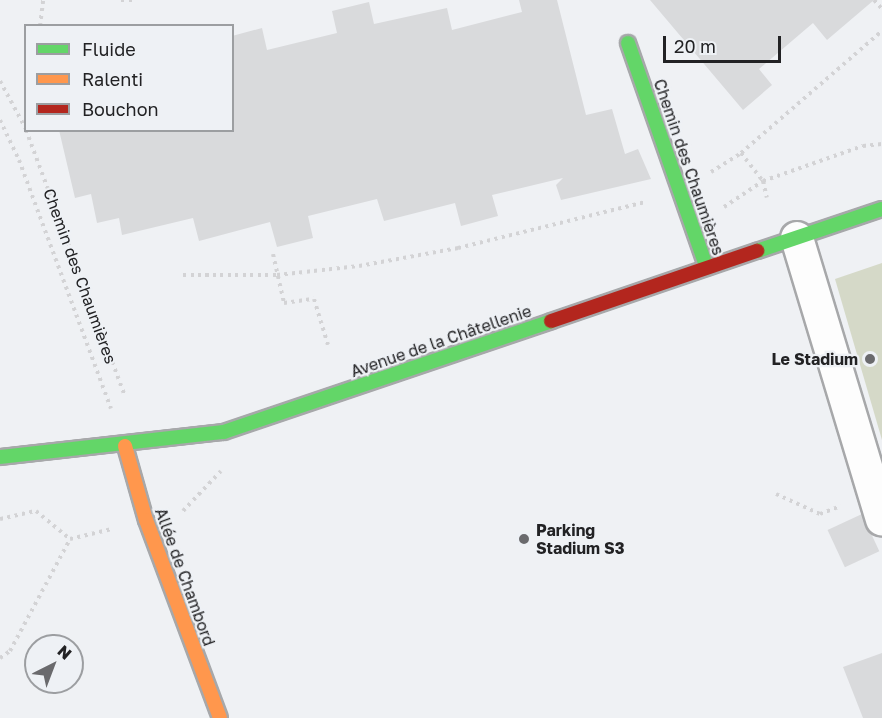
<!DOCTYPE html>
<html>
<head>
<meta charset="utf-8">
<style>
  body { margin:0 }
  #map { position:relative; width:882px; height:718px; overflow:hidden; background:#eff1f4; font-family:"Golos Text",sans-serif }
  div>[style] { position:absolute }
  .green>* { inset:0; background:#d5d9c8 }
  .building>* { inset:0; background:#d9dadc; transform-origin:0 0 }
  .path>* { height:4px; margin-top:-2px; transform-origin:0; background:repeating-linear-gradient(90deg,#d3d3d5 0 3px,transparent 0 7.5px) }
  .roads { filter:drop-shadow(2px 0 #a7a8aa) drop-shadow(-2px 0 #a7a8aa) drop-shadow(0 2px #a7a8aa) drop-shadow(0 -2px #a7a8aa) }
  .street>* { height:32px; margin:-16px; padding:0 16px; transform-origin:16px; border-radius:16px; background:#fdfdfd }
  .fast>* { height:14px; margin:-7px; padding:0 7px; transform-origin:7px; border-radius:7px; background:#63d668 }
  .slow>* { height:14px; margin:-7px; padding:0 7px; transform-origin:7px; border-radius:7px; background:#ff974d }
  .jam>* { height:14px; margin:-7px; padding:0 7px; transform-origin:7px; border-radius:7px; background:#b3261e }
  .dots>* { width:16px; height:16px; translate:-50% -50%; box-sizing:border-box; border:3px solid #eef1f5; border-radius:50% }
  span { translate:-50% -50%; white-space:nowrap; text-align:center; line-height:1.15; -webkit-text-stroke:4.5px #eef1f5; paint-order:stroke }
  .street-label { font-size:16px; color:#222224 }
  .poi-label { font-size:16px; color:#222224; font-weight:700 }
  .right { translate:-100% -50%; text-align:right }
  .left { translate:0 -50%; text-align:left }
  .legend { position:absolute; left:24px; top:24px; width:210px; height:108px; box-sizing:border-box; background:#eef1f5; border:2px solid #9c9ea1; margin:0; padding:8px 10px; list-style:none; font-size:18px; color:#222224 }
  .legend li { display:flex; align-items:center; gap:12px; height:30px }
  .legend b { width:30px; border:2px solid #9c9ea1 }
  .north { position:absolute; left:24px; top:634px; width:60px; height:60px; box-sizing:border-box; background:#eef1f5; border:2px solid #9c9ea1; border-radius:50%; rotate:42deg; font-size:16px; font-weight:700; line-height:24px; text-align:center; color:#222224 }
  .north::after { content:''; display:block; margin:auto; width:21px; height:27px; background:#6a6a6d; clip-path:polygon(50% 0,100% 100%,50% 72%,0 100%) }
  .scale { position:absolute; left:663px; top:36px; width:118px; height:27px; box-sizing:border-box; border:3px solid #222224; border-top:0; padding-left:8px; font-size:18px; line-height:21px; white-space:nowrap; color:#222224; -webkit-text-stroke:4px #eef1f5; paint-order:stroke }
</style>
</head>
<body>
<div id="map">
  <div class="green">
    <div style="clip-path:polygon(882px 263px,882px 440px,835px 279px)"></div>
  </div>
  <div class="building">
    <div style="clip-path:polygon(519px 0,557px 0,586px 115px,612px 109px,625px 154px,638px 149px,651px 179px,561px 200px,556px 185px,563px 178px,492px 195px,498px 216px,461px 226px,455px 203px,384px 221px,377px 199px,308px 216px,313px 238px,277px 247px,270px 222px,199px 241px,193px 218px,122px 235px,119px 218px,97px 223px,91px 194px,75px 198px,59px 130px,232px 130px,232px 36px,262px 28px,267px 50px,337px 33px,332px 11px,369px 2px,374px 24px,447px 8px,452px 30px,522px 12px)"></div>
    <div style="clip-path:polygon(650px 0,874px 0,827px 40px,813px 23px,759px 69px,772px 85px,743px 110px)"></div>
    <div style="left:862px;top:514px;width:41px;height:38px;rotate:65deg"></div>
    <div style="clip-path:polygon(882px 653px,882px 718px,863px 718px,843px 667px)"></div>
  </div>
  <div class="path">
    <div style="left:121px;top:0;width:12px"></div>
    <div style="left:874px;top:0;width:12px;rotate:48deg"></div>
    <div style="left:40px;top:26px;width:26px;rotate:-83deg"></div>
    <div style="left:0;top:81px;width:55px;rotate:61.6deg"></div>
    <div style="left:0;top:120px;width:44px;rotate:64.6deg"></div>
    <div style="left:19px;top:160px;width:265px;rotate:69.7deg"></div>
    <div style="left:26px;top:130px;width:284px;rotate:69.6deg"></div>
    <div style="left:741px;top:153px;width:36px;rotate:52deg"></div>
    <div style="left:763px;top:181px;width:17px;rotate:77deg"></div>
    <div style="left:711px;top:172px;width:36px;rotate:-32deg"></div>
    <div style="left:741px;top:153px;width:186px;rotate:-40.9deg"></div>
    <div style="left:724px;top:207px;width:47px;rotate:-33.7deg"></div>
    <div style="left:763px;top:181px;width:106px;rotate:-19.3deg"></div>
    <div style="left:863px;top:146px;width:19px;rotate:-6deg"></div>
    <div style="left:273px;top:254px;width:50px;rotate:77.3deg"></div>
    <div style="left:284px;top:303px;width:30px;rotate:-8deg"></div>
    <div style="left:314px;top:299px;width:48px;rotate:73.1deg"></div>
    <div style="left:183px;top:275px;width:94px"></div>
    <div style="left:277px;top:275px;width:82px;rotate:-6.3deg"></div>
    <div style="left:359px;top:266px;width:101px;rotate:-10.3deg"></div>
    <div style="left:458px;top:248px;width:193px;rotate:-13.8deg"></div>
    <div style="left:776px;top:494px;width:48px;rotate:24.4deg"></div>
    <div style="left:820px;top:514px;width:22px;rotate:-21deg"></div>
    <div style="left:183px;top:511px;width:55px;rotate:-46.5deg"></div>
    <div style="left:0;top:519px;width:37px;rotate:-13deg"></div>
    <div style="left:36px;top:511px;width:44px;rotate:39.5deg"></div>
    <div style="left:0;top:658px;width:12px;rotate:-35deg"></div>
    <div style="left:10px;top:651px;width:127px;rotate:-61.8deg"></div>
    <div style="left:70px;top:539px;width:43px;rotate:-13.4deg"></div>
  </div>
  <div class="roads">
    <div class="street">
      <div style="left:797px;top:238px;width:294px;rotate:73.2deg"></div>
    </div>
    <div class="fast">
      <div style="left:628px;top:43px;width:238px;rotate:70.7deg"></div>
      <div style="left:757px;top:251px;width:132px;rotate:-18.6deg"></div>
      <div style="left:0;top:457px;width:225px;rotate:-6.4deg"></div>
      <div style="left:224px;top:432px;width:345px;rotate:-18.7deg"></div>
    </div>
    <div class="slow">
      <div style="left:125px;top:446px;width:77px;rotate:74.2deg"></div>
      <div style="left:146px;top:520px;width:211px;rotate:69.5deg"></div>
    </div>
    <div class="jam">
      <div style="left:551px;top:321px;width:218px;rotate:-18.8deg"></div>
    </div>
  </div>
  <div class="dots">
    <div style="left:870px;top:359px;background:#6a6a6d"></div>
    <div style="left:524px;top:539px;background:#6a6a6d"></div>
  </div>
  <div class="street-label">
    <span style="left:689px;top:167px;rotate:71deg">Chemin des Chaumières</span>
    <span style="left:80px;top:276px;rotate:70deg">Chemin des Chaumières</span>
    <span style="left:441px;top:341px;rotate:-19deg">Avenue de la Châtellenie</span>
    <span style="left:185px;top:577px;rotate:70deg">Allée de Chambord</span>
  </div>
  <div class="poi-label">
    <span class="right" style="left:858px;top:359px">Le Stadium</span>
    <span class="left" style="left:536px;top:539px">Parking<br>Stadium S3</span>
  </div>
  <ul class="legend">
  <li><b style="height:8px;background:#63d668"></b>Fluide</li>
  <li><b style="height:8px;background:#ff974d"></b>Ralenti</li>
  <li><b style="height:8px;background:#b3261e"></b>Bouchon</li>
  </ul>
  <div class="north">N</div>
  <div class="scale">20 m</div>
</div>
</body>
</html>
